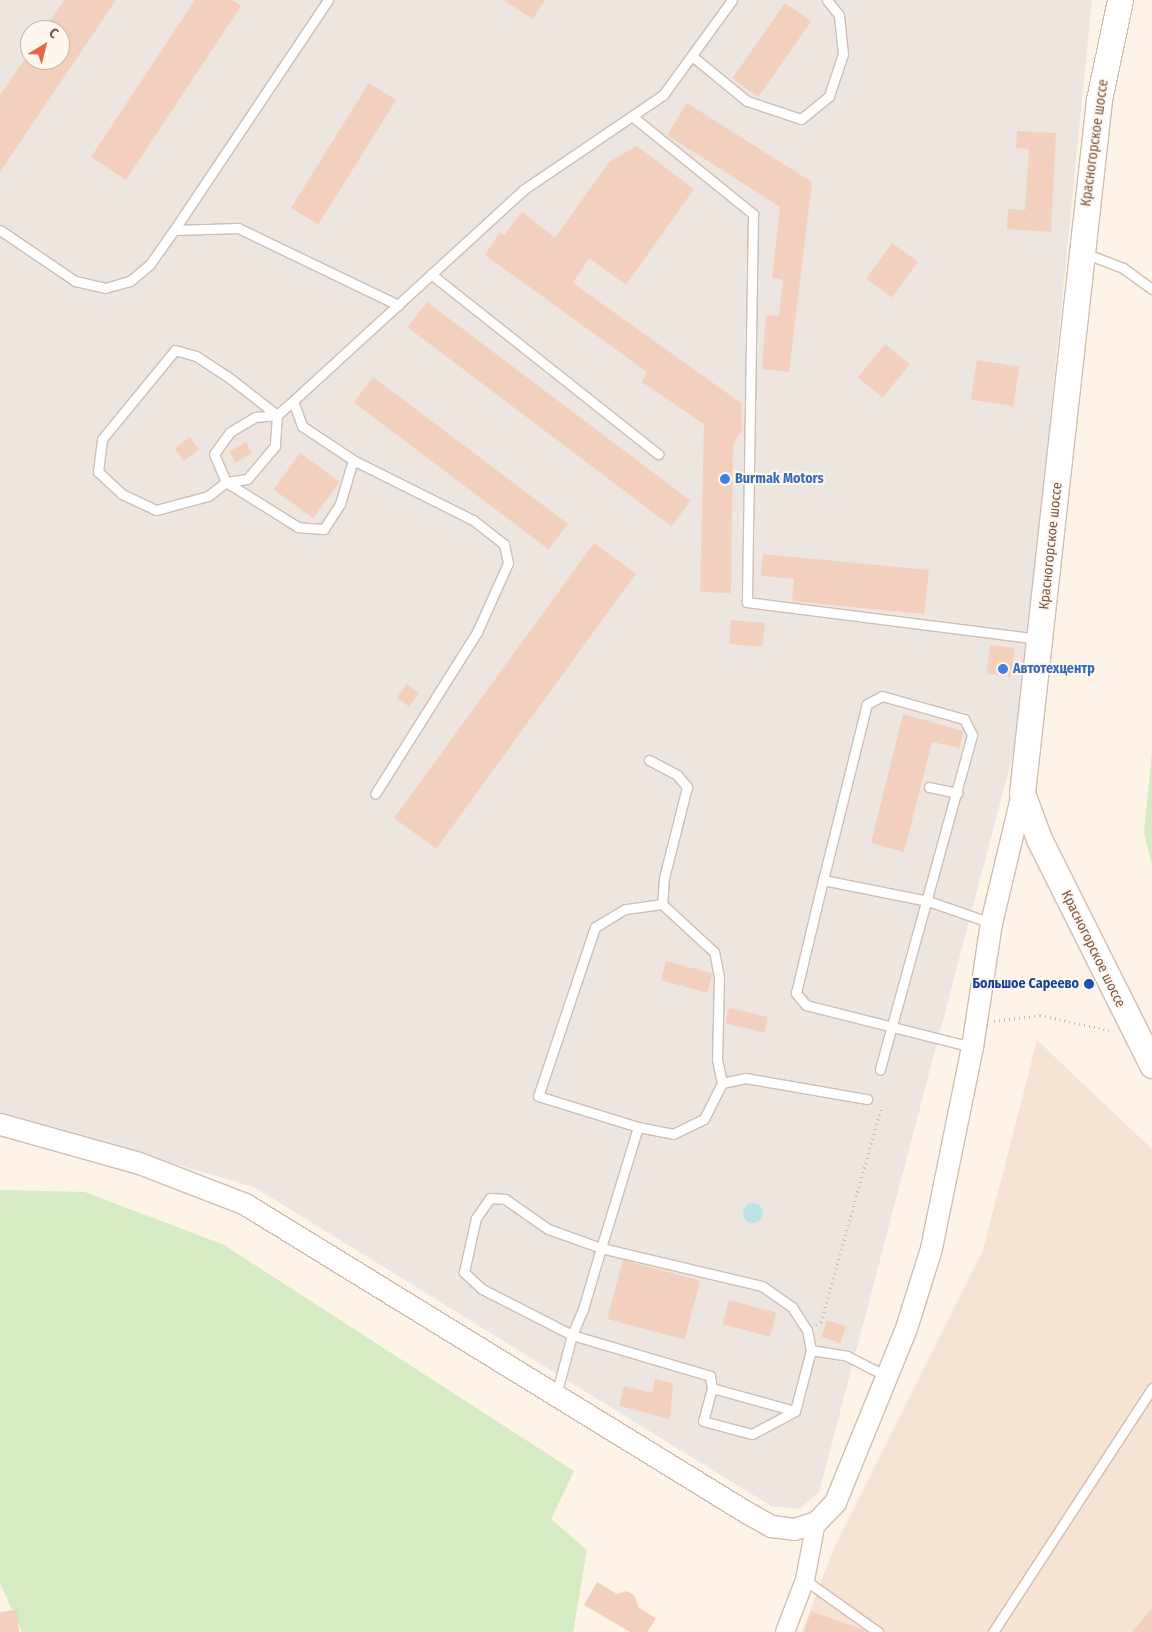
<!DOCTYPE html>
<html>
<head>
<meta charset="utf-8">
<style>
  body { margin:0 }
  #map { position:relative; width:1152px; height:1632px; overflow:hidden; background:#fdf3e6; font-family:"Fira Sans Condensed",sans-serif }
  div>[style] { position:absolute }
  .residential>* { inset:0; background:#f5e4d4 }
  .industrial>* { inset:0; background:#ede5e0 }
  .green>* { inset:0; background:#d5ebc4 }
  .water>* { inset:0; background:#bae2e7 }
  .round { border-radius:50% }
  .building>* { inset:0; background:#f3d0bd; transform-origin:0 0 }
  .path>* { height:3px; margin-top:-1.5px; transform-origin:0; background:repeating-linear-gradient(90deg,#d8b3a0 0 1px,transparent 0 5px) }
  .roads { filter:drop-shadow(1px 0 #d1bcae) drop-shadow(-1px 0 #d1bcae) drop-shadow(0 1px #d1bcae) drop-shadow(0 -1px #d1bcae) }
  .service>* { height:9px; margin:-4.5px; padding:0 4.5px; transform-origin:4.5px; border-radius:4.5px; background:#fff }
  .minor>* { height:18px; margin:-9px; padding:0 9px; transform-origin:9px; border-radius:9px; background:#fff }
  .tertiary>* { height:21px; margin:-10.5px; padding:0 10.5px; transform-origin:10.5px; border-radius:10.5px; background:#fff }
  .secondary>* { height:25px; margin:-12.5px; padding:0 12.5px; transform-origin:12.5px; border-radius:12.5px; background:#fff }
  .dots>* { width:14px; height:14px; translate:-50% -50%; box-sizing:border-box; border:2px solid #fff7ed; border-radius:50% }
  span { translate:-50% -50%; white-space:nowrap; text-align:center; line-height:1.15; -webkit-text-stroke:4px #fff7ed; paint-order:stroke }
  .street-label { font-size:14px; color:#77584a }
  .shop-label { font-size:14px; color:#366cbe; font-weight:700 }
  .left { translate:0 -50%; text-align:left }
  .transit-label { font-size:14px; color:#164399; font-weight:700 }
  .right { translate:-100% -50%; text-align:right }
  .north { position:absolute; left:20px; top:20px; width:50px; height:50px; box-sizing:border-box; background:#fff7ed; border:1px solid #c9b7ac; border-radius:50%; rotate:36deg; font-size:14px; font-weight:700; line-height:20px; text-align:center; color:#77584a }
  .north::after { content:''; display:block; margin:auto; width:18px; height:22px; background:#e86549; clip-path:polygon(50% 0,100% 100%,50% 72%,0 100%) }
</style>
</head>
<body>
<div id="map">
  <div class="residential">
    <div style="clip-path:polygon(1037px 1040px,1152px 1149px,1152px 1632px,802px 1632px,834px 1548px,983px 1250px)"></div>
  </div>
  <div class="industrial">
    <div style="clip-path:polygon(evenodd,0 0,1092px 0,1019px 731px,819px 1492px,799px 1509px,771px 1506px,254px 1187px,0 1113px,0 0,30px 30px,60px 30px,60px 60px,30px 60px,30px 30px)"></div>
  </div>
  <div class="green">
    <div style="clip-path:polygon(1152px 751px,1152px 865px,1144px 833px)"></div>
    <div style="clip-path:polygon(0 1190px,85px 1192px,224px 1245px,574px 1471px,551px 1519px,587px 1550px,573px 1632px,22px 1632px,0 1583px)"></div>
  </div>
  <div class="water">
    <div class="round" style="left:743px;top:1203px;width:20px;height:20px"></div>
  </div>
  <div class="building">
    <div style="clip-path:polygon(64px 0,116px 0,0 172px,0 95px,24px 60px,60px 60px,60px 30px,44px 30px)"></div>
    <div style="clip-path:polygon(195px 0,232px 0,241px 6px,126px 180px,91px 157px)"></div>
    <div style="clip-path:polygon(503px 0,545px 0,533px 19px)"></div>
    <div style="left:785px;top:3px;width:32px;height:92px;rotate:35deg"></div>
    <div style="left:369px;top:83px;width:32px;height:147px;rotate:32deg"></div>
    <div style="clip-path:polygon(687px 103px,812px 182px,789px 372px,762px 369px,766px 315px,779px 316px,783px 280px,772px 278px,780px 207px,667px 135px)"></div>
    <div style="clip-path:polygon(1017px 131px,1056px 133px,1051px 232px,1007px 229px,1008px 209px,1025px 210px,1029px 149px,1016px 148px)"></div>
    <div style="clip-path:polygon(637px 146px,694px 189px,626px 285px,589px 258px,573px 283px,741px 403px,742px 430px,733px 444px,731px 593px,700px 592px,704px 424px,642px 382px,647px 372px,485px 255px,499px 233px,504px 235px,522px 212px,555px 238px,609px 162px)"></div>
    <div style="left:892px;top:243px;width:32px;height:44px;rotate:36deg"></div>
    <div style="left:427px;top:302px;width:330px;height:32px;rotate:37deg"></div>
    <div style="left:885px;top:344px;width:32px;height:43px;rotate:39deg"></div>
    <div style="left:977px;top:360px;width:43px;height:40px;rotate:9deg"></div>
    <div style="left:373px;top:377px;width:244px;height:32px;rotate:37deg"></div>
    <div style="left:190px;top:437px;width:16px;height:19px;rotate:55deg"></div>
    <div style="left:246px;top:442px;width:13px;height:19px;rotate:61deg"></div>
    <div style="left:300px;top:453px;width:49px;height:45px;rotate:36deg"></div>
    <div style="left:594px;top:543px;width:52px;height:340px;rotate:36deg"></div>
    <div style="clip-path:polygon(763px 554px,929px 570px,924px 614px,792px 601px,794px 579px,761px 576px)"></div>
    <div style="left:731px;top:620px;width:34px;height:24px;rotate:5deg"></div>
    <div style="left:990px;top:645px;width:25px;height:29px;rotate:7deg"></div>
    <div style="left:407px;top:684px;width:15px;height:17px;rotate:37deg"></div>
    <div style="clip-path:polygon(903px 714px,963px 731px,960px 748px,932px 742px,904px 852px,871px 843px)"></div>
    <div style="left:666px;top:961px;width:48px;height:20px;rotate:15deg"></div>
    <div style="left:729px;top:1008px;width:40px;height:16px;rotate:13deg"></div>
    <div style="left:623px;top:1260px;width:80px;height:61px;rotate:15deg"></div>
    <div style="left:729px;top:1300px;width:49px;height:25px;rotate:15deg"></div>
    <div style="left:827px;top:1320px;width:20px;height:18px;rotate:18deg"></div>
    <div style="clip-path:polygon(655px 1379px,673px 1383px,670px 1419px,619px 1406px,624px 1386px,652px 1393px)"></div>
    <div style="clip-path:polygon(597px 1582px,617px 1594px,627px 1591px,634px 1595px,639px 1608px,656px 1618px,647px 1632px,630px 1632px,584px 1605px)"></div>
    <div style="clip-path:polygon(1152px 1608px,1152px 1632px,1132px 1632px)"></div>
    <div style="clip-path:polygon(17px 1610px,19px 1632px,0 1632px,0 1612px)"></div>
    <div style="clip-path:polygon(811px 1611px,864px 1630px,864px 1632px,804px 1632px)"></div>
  </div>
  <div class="path">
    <div style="left:994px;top:1021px;width:46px;rotate:-7.4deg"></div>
    <div style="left:1040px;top:1015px;width:75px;rotate:12.4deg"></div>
    <div style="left:816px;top:1325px;width:6px;rotate:-31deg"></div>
    <div style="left:821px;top:1322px;width:221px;rotate:-74.3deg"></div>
  </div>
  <div class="roads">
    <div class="service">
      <div style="left:692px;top:56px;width:71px;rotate:39.3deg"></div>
      <div style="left:747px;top:101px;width:57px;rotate:18.4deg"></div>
      <div style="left:801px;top:119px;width:36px;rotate:-39deg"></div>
      <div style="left:829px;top:96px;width:44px;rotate:-71.6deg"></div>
      <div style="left:843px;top:54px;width:39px;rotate:-96deg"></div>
      <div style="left:839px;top:15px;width:19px;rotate:-129deg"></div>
      <div style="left:632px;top:116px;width:156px;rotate:39deg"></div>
      <div style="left:753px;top:214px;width:388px;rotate:90.9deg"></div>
      <div style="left:747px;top:602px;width:294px;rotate:7.2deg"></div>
      <div style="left:0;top:230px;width:91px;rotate:34.2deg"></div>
      <div style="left:75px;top:281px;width:31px;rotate:13deg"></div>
      <div style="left:105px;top:288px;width:26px;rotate:-16deg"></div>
      <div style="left:130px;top:281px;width:26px;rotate:-40deg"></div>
      <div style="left:150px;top:264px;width:42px;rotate:-54.8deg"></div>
      <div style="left:174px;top:230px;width:277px;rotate:-56.2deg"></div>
      <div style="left:174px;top:230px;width:64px;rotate:-1.8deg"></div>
      <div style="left:238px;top:228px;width:178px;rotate:25.7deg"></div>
      <div style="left:1084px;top:253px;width:42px;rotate:21deg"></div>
      <div style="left:1123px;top:268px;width:36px;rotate:36deg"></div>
      <div style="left:431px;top:274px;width:290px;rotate:38.4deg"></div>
      <div style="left:175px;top:350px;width:22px;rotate:16deg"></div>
      <div style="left:196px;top:356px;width:37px;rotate:33deg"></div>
      <div style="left:227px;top:376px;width:63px;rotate:38deg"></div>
      <div style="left:277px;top:415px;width:31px;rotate:94deg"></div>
      <div style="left:275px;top:446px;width:43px;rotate:130.3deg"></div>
      <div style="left:247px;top:479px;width:21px;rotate:172deg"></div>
      <div style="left:226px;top:482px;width:23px;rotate:142deg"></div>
      <div style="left:208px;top:496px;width:54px;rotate:164.9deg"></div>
      <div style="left:156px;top:510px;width:38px;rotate:-155deg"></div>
      <div style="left:122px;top:494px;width:33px;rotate:-137deg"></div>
      <div style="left:98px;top:472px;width:33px;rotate:-83deg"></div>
      <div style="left:102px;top:439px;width:115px;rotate:-50.6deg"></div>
      <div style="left:293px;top:401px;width:27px;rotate:70deg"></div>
      <div style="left:302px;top:426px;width:61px;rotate:33.7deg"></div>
      <div style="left:353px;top:460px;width:46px;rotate:106.5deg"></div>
      <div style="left:340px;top:504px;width:30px;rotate:123deg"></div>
      <div style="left:324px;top:529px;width:26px;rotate:-176deg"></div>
      <div style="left:298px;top:527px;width:85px;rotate:-148deg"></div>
      <div style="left:226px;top:482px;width:30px;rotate:-113deg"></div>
      <div style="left:214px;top:454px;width:27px;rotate:-54deg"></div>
      <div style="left:230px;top:432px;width:29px;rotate:-31deg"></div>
      <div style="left:255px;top:417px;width:22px;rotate:-5deg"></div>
      <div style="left:277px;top:415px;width:21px;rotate:-41deg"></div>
      <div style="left:293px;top:401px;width:312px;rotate:-42.5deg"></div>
      <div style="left:523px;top:190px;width:169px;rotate:-34.2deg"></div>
      <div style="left:663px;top:95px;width:117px;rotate:-54deg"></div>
      <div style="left:353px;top:460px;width:134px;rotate:26.6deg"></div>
      <div style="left:473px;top:520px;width:39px;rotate:38deg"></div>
      <div style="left:504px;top:544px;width:19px;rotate:78deg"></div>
      <div style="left:508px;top:563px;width:76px;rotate:114.2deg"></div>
      <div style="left:477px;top:632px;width:191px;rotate:122.2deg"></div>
      <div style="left:649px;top:760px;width:32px;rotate:28deg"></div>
      <div style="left:677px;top:775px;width:16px;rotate:50deg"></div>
      <div style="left:687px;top:787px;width:94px;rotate:104.2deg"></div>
      <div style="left:664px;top:878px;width:26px;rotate:94deg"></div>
      <div style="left:662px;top:904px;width:37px;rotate:172deg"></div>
      <div style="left:625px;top:909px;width:35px;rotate:149deg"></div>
      <div style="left:595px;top:927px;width:178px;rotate:108.6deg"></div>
      <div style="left:538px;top:1096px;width:105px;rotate:17.2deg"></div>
      <div style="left:638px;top:1127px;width:127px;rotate:107deg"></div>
      <div style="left:601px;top:1248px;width:64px;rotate:106.4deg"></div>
      <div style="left:583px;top:1309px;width:28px;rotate:113deg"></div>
      <div style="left:572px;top:1335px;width:101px;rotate:-152.9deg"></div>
      <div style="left:482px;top:1289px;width:25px;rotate:-137deg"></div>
      <div style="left:464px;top:1272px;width:55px;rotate:-77.5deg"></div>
      <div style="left:476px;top:1218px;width:24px;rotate:-55deg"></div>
      <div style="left:490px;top:1198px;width:15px;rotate:4deg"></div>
      <div style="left:505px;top:1199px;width:52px;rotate:34.9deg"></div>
      <div style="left:548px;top:1229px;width:56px;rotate:19.7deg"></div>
      <div style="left:601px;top:1248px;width:165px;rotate:13.3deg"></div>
      <div style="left:762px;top:1286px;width:37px;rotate:35deg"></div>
      <div style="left:792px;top:1307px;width:27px;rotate:57deg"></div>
      <div style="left:807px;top:1330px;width:20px;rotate:79deg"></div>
      <div style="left:929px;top:787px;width:29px;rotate:12deg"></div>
      <div style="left:823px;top:880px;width:181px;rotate:-76deg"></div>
      <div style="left:867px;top:704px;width:17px;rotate:-28deg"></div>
      <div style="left:882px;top:696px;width:85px;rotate:15.7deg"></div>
      <div style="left:964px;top:719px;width:18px;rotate:63deg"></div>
      <div style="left:972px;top:735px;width:347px;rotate:105.4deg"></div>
      <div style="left:972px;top:1047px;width:171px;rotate:-165.8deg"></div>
      <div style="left:806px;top:1005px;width:16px;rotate:-130deg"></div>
      <div style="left:796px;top:993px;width:116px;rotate:-76.6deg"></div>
      <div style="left:823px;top:880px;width:107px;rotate:11.3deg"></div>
      <div style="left:928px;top:901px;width:67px;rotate:19.2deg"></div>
      <div style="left:722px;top:1083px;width:24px;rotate:-12deg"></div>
      <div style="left:745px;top:1078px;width:124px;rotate:9.8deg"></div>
      <div style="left:638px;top:1127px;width:36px;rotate:11deg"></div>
      <div style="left:673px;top:1134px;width:34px;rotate:-26deg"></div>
      <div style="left:704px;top:1119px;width:40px;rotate:-63.4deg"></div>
      <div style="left:722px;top:1083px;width:24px;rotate:-102deg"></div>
      <div style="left:717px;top:1060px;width:83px;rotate:-88.6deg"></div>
      <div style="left:719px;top:977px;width:25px;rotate:-101deg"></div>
      <div style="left:714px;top:952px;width:71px;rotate:-137.3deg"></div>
      <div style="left:712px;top:1388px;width:86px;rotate:15.5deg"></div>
      <div style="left:556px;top:1395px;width:62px;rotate:-75.1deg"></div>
      <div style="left:572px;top:1335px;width:144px;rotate:16.5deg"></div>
      <div style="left:710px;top:1376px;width:12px;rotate:81deg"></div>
      <div style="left:712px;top:1388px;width:34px;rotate:105deg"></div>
      <div style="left:703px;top:1421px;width:51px;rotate:14.9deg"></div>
      <div style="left:752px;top:1434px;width:49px;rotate:-28.1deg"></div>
      <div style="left:795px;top:1411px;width:63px;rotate:-75.3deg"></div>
      <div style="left:811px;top:1350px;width:36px;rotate:9deg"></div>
      <div style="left:847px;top:1356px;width:44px;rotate:27.1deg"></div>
      <div style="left:805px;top:1580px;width:90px;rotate:35.5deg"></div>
      <div style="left:993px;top:1632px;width:291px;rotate:-56.9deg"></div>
    </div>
    <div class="minor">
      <div style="left:785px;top:1632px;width:56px;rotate:-69deg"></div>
      <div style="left:805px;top:1580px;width:59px;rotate:-79.3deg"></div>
    </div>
    <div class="tertiary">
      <div style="left:0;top:1124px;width:144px;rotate:15.7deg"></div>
      <div style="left:139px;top:1163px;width:114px;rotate:21.1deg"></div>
      <div style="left:245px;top:1204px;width:588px;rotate:31.58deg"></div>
      <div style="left:746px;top:1512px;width:29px;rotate:29deg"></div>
      <div style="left:771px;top:1526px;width:23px;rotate:7deg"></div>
      <div style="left:794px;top:1529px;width:23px;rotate:-18deg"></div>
      <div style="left:816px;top:1522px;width:28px;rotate:-46deg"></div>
      <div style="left:835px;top:1502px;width:188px;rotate:-67.8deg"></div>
      <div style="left:906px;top:1328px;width:84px;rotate:-72.6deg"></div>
      <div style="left:931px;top:1248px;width:205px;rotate:-78.5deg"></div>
      <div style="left:972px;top:1047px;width:125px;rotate:-81.3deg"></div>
      <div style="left:991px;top:923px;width:134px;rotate:-76.6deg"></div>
    </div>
    <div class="secondary">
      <div style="left:1120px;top:0;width:102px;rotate:101.9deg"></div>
      <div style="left:1099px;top:100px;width:697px;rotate:96.34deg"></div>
      <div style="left:1022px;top:793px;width:49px;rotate:69.7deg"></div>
      <div style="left:1039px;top:839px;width:253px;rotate:63.4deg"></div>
    </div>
  </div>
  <div class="dots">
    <div style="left:725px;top:479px;background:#3f7fe0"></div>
    <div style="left:1003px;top:669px;background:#3f7fe0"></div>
    <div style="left:1089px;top:984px;background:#1a4fb4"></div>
  </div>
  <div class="street-label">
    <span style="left:1095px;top:143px;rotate:-82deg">Красногорское шоссе</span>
    <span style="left:1051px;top:546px;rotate:-84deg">Красногорское шоссе</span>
    <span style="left:1093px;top:949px;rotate:64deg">Красногорское шоссе</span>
  </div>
  <div class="shop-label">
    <span class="left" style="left:735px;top:479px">Burmak Motors</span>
    <span class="left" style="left:1013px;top:669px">Автотехцентр</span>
  </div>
  <div class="transit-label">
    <span class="right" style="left:1079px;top:984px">Большое Сареево</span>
  </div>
  <div class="north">С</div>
</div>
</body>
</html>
